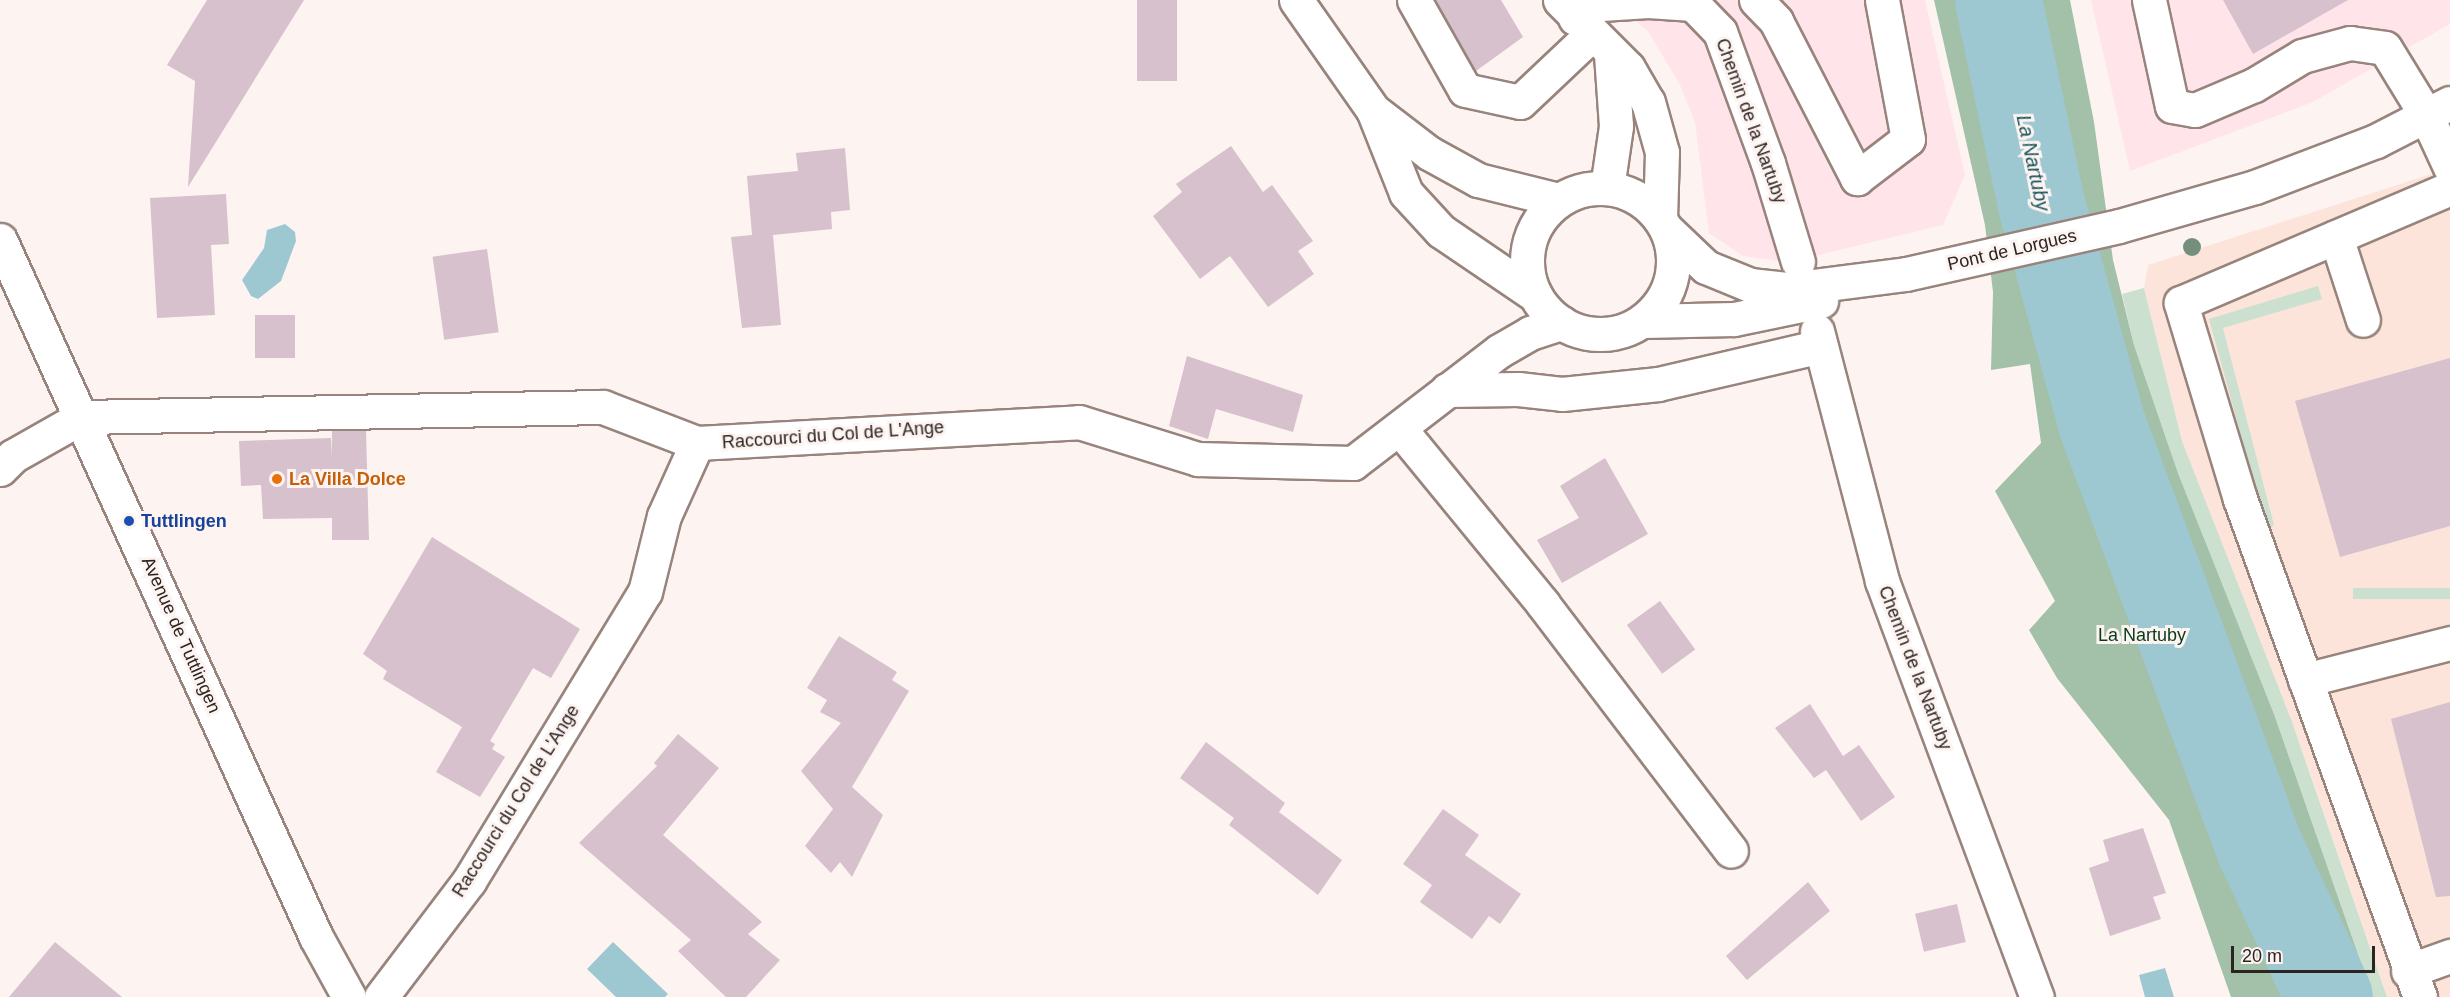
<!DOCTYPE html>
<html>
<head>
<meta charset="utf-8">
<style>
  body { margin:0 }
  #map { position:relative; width:2450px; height:997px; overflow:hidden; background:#fdf4f1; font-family:Helvetica,sans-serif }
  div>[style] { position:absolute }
  .commercial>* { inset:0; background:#ffe4ea }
  .built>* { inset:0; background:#fce4da }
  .green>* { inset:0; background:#cce0d0; transform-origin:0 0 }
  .forest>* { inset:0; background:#a3c0a9 }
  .water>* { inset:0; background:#9ec8d1 }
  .river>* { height:87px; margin:-43.5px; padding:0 43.5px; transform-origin:43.5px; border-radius:43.5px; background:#9ec8d1 }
  .building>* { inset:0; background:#d6c1cc; transform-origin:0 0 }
  .roads { filter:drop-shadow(2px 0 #98847c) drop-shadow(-2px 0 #98847c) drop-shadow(0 2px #98847c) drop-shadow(0 -2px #98847c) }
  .minor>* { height:33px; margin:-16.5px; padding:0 16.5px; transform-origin:16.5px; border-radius:16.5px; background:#fff }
  .major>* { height:33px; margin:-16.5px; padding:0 16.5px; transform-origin:16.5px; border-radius:16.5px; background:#fff }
  .major>.ring { margin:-16.5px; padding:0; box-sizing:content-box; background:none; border:33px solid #fff; border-radius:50% }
  .trees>* { width:18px; height:18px; margin:-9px; border-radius:50%; background:#768e7c }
  .dots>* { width:16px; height:16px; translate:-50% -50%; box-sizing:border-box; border:3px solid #fdf4f1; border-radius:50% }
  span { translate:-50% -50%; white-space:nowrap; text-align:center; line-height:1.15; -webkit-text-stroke:6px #fdf4f1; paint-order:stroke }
  .street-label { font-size:18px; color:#2c2421 }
  .food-label { font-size:18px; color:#c56008; font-weight:700 }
  .left { translate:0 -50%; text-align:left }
  .transit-label { font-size:18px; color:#164399; font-weight:700 }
  .park-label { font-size:18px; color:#083b1c }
  .water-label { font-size:20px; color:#1b555f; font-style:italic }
  .scale { position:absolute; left:2231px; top:946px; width:144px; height:27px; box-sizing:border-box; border:3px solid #2c2421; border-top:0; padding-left:8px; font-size:18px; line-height:21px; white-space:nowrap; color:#2c2421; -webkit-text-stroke:4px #fdf4f1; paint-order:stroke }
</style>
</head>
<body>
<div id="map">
  <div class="commercial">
    <div style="clip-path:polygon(1606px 0,1925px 0,1965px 175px,1943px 225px,1806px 258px,1779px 261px,1743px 256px,1709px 233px,1695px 122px,1680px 85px,1648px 31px)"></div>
    <div style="clip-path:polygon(2091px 0,2450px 0,2450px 24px,2313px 102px,2130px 171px)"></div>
  </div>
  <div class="built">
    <div style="clip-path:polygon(2450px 168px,2450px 997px,2387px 997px,2304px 756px,2182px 441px,2144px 288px,2148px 265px)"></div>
  </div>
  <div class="green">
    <div style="clip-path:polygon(2318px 286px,2322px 299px,2223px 328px,2274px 525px,2267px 530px,2209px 319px)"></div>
    <div style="clip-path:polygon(2144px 288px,2182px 441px,2292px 722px,2387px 997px,2373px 997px,2274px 714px,2178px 473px,2134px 345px,2122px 294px)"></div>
    <div style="left:2450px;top:588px;width:11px;height:97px;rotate:90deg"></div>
  </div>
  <div class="forest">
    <div style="clip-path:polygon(1934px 0,2070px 0,2094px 122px,2113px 260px,2134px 345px,2178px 473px,2274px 714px,2373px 997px,2231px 997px,2169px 820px,2057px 678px,2029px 630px,2055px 601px,1995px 491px,2041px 443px,2030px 364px,1991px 370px,1993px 292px,1985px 225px)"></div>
  </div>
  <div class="water">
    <div style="clip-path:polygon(285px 224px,295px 232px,296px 241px,281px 281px,258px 299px,251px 296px,242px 280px,264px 248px,267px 230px)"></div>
    <div style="clip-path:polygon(613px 942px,668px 994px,665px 997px,616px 997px,587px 969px)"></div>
    <div style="clip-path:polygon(2165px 968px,2174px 997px,2145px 997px,2139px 975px)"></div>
  </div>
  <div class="river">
    <div style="left:1998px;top:0;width:208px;rotate:78.1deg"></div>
    <div style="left:2041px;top:204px;width:229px;rotate:74.6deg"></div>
    <div style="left:2102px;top:425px;width:452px;rotate:69.6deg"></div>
    <div style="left:2260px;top:849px;width:163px;rotate:65deg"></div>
  </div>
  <div class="building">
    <div style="clip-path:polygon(207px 0,304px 0,188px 187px,195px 81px,167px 65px)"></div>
    <div style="left:1137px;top:0;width:40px;height:81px"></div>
    <div style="clip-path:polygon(1436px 0,1501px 0,1523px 37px,1476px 71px)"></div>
    <div style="clip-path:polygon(2223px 0,2348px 0,2253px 54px)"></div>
    <div style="clip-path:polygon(1231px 146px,1263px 192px,1272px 185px,1313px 241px,1298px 251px,1314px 274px,1268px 307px,1230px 256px,1200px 279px,1153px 216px,1182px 192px,1176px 184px)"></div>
    <div style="clip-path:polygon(845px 148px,850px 210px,831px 212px,832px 229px,773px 235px,781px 325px,742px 328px,731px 237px,752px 235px,747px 176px,798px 171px,796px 153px)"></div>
    <div style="clip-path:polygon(226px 194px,229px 244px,211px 245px,215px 315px,157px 318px,150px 198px)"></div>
    <div style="left:487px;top:249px;width:84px;height:55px;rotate:82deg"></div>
    <div style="left:295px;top:315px;width:43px;height:40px;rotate:90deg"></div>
    <div style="clip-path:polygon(1187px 356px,1303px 395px,1293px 432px,1216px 409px,1208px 439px,1169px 426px)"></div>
    <div style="clip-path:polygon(2450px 358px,2450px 526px,2340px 557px,2295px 401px)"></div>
    <div style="clip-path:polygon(366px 430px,369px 540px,332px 540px,332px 518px,263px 519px,261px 485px,241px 486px,239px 441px,331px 438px,332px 457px,332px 431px)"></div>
    <div style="clip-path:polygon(1605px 458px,1648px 534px,1562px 583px,1537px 540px,1579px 518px,1560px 486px)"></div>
    <div style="clip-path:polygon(432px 537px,580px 629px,551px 678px,533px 668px,490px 741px,495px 744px,492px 749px,505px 757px,480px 797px,436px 772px,462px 727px,383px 679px,387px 671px,363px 654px)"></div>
    <div style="left:1660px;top:601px;width:60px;height:41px;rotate:54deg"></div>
    <div style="clip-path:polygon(839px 636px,897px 672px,892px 680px,909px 691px,852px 787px,883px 815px,852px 877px,840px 862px,831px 873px,805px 846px,833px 809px,801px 771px,841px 723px,820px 712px,827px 700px,807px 688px)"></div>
    <div style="clip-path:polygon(2450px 702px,2450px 896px,2436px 897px,2391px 719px)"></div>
    <div style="clip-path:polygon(1810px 704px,1843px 756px,1859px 745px,1895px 797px,1861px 821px,1826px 770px,1814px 778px,1775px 728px)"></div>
    <div style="clip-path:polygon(678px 734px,719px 768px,663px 835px,762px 922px,748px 934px,780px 960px,746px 997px,726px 997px,708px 980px,678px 951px,691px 940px,579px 843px,657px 766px,654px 763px)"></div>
    <div style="clip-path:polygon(1206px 742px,1285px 803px,1279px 812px,1342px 860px,1318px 895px,1229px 825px,1234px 818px,1180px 778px)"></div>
    <div style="clip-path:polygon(1443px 809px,1479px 835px,1465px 855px,1521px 894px,1500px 924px,1489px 916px,1472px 939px,1420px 902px,1432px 885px,1403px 864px)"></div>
    <div style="clip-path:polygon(2143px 828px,2166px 893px,2153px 897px,2161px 919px,2110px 936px,2089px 868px,2109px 861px,2103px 840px)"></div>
    <div style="clip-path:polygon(1808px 882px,1830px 911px,1747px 980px,1726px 956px)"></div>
    <div style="left:1957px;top:904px;width:39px;height:43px;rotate:77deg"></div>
    <div style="clip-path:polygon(55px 942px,122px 997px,9px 997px)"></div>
  </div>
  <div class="roads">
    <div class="minor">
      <div style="left:1414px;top:0;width:103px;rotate:60.5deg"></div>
      <div style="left:1465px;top:90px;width:56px;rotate:12.3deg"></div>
      <div style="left:1520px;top:102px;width:99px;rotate:-43.4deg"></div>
      <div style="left:1560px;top:0;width:96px;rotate:45deg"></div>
      <div style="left:1628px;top:68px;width:39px;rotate:60deg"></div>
      <div style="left:1648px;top:102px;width:52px;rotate:74.4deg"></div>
      <div style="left:1662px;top:152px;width:67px;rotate:91.7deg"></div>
      <div style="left:1756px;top:0;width:29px;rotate:46deg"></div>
      <div style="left:1776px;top:21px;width:177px;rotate:62.7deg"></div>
      <div style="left:1857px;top:178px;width:64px;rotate:-37.4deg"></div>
      <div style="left:1908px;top:139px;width:141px;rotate:-100.6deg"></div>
      <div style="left:2149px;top:0;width:108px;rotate:77.8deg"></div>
      <div style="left:2172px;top:106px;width:23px;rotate:10deg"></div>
      <div style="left:2195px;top:110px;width:64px;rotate:-23deg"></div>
      <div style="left:2254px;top:85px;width:56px;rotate:-31.1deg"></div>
      <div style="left:2302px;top:56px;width:50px;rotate:-15.2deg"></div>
      <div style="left:2350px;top:43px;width:35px;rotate:8deg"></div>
      <div style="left:2385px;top:48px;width:79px;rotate:58.5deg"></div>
      <div style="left:2426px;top:115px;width:57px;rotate:65.2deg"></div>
      <div style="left:1575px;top:18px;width:17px;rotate:-50deg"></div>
      <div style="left:1586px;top:5px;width:62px;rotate:-3.7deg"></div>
      <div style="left:1648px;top:1px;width:45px;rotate:3.8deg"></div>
      <div style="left:1693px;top:4px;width:39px;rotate:46deg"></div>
      <div style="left:1720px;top:32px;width:140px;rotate:69.9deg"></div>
      <div style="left:1768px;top:163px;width:103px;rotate:73.1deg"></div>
      <div style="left:1607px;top:188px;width:63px;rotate:-81.7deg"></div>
      <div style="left:1616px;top:126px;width:72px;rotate:-94deg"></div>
      <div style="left:2336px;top:237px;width:87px;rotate:72deg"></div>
      <div style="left:1817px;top:331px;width:258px;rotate:75.4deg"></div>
      <div style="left:1882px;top:581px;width:444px;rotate:69.6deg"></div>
      <div style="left:1447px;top:390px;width:71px;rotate:-0.8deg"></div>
      <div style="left:1518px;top:389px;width:44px;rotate:6.5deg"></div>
      <div style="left:1562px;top:394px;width:97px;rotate:-5.9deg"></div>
      <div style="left:1658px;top:384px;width:167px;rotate:-13.1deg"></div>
      <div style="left:1400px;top:429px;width:226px;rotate:50.7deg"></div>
      <div style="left:1543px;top:604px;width:310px;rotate:52.7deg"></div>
      <div style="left:0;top:469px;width:18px;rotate:-45deg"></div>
      <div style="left:13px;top:456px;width:79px;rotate:-29.5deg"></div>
      <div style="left:82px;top:417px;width:521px;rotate:-1.1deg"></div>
      <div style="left:603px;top:407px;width:101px;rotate:21deg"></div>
      <div style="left:2305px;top:680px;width:150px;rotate:-14.3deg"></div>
      <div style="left:2408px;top:971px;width:45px;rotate:-19.7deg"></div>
      <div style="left:381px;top:997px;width:146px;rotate:-52.8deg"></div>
      <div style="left:469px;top:881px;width:338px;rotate:-58.7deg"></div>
      <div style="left:645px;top:592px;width:78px;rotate:-76deg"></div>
      <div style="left:664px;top:516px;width:80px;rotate:-65.7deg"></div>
      <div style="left:697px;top:443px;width:383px;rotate:-3.1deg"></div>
      <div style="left:1079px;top:422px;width:125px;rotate:17.3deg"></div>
      <div style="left:1198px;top:459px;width:155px;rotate:1.5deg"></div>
      <div style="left:1353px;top:463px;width:184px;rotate:-37.5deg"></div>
      <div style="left:1499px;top:351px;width:36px;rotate:-30deg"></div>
      <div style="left:1530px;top:333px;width:33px;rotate:-18deg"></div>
      <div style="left:2420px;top:997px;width:530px;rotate:-109.87deg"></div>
      <div style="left:2240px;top:499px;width:205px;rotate:-106.8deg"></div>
      <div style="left:2181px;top:303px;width:293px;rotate:-23.1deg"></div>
    </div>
    <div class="major">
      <div style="left:1296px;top:0;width:134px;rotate:55deg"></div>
      <div style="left:1373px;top:110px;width:71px;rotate:37.5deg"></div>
      <div style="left:1429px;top:153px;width:56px;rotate:28.9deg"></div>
      <div style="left:1478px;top:180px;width:83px;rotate:13.9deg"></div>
      <div style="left:1373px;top:110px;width:89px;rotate:68.3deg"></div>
      <div style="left:1406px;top:193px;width:52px;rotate:47.4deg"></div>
      <div style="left:1441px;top:231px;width:114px;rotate:34.2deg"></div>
      <div class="ring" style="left:1527px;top:188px;width:113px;height:113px"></div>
      <div style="left:1667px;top:230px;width:54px;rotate:43.5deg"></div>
      <div style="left:1706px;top:267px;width:48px;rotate:22.2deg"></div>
      <div style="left:1750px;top:285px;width:39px;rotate:6deg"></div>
      <div style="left:1789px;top:289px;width:118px;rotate:-7.3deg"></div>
      <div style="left:1906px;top:274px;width:218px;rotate:-12.7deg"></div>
      <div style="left:2119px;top:226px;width:141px;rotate:-16deg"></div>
      <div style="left:2255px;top:187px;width:129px;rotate:-20.8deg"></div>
      <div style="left:2376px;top:141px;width:83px;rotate:-27.2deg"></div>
      <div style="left:0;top:240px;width:765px;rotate:65.61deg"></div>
      <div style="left:316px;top:937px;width:68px;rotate:61.2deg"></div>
      <div style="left:1643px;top:321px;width:91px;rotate:-1.3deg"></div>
      <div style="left:1734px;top:319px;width:89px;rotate:-11.7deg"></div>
    </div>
  </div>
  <div class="trees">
    <div style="left:2192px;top:247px"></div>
  </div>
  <div class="dots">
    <div style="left:277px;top:479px;background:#e8710a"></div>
    <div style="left:129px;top:521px;background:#1a4fb4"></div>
  </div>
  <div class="street-label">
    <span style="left:1751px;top:121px;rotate:70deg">Chemin de la Nartuby</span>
    <span style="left:2012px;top:250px;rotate:-13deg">Pont de Lorgues</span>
    <span style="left:833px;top:435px;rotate:-4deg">Raccourci du Col de L'Ange</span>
    <span style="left:181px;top:635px;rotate:66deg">Avenue de Tuttlingen</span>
    <span style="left:1915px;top:668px;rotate:69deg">Chemin de la Nartuby</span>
    <span style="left:516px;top:801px;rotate:-58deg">Raccourci du Col de L'Ange</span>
  </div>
  <div class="food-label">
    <span class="left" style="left:289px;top:479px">La Villa Dolce</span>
  </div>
  <div class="transit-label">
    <span class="left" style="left:141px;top:521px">Tuttlingen</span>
  </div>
  <div class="park-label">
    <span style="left:2142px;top:635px">La Nartuby</span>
  </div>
  <div class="water-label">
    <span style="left:2033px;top:163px;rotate:78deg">La Nartuby</span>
  </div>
  <div class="scale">20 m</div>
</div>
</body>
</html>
